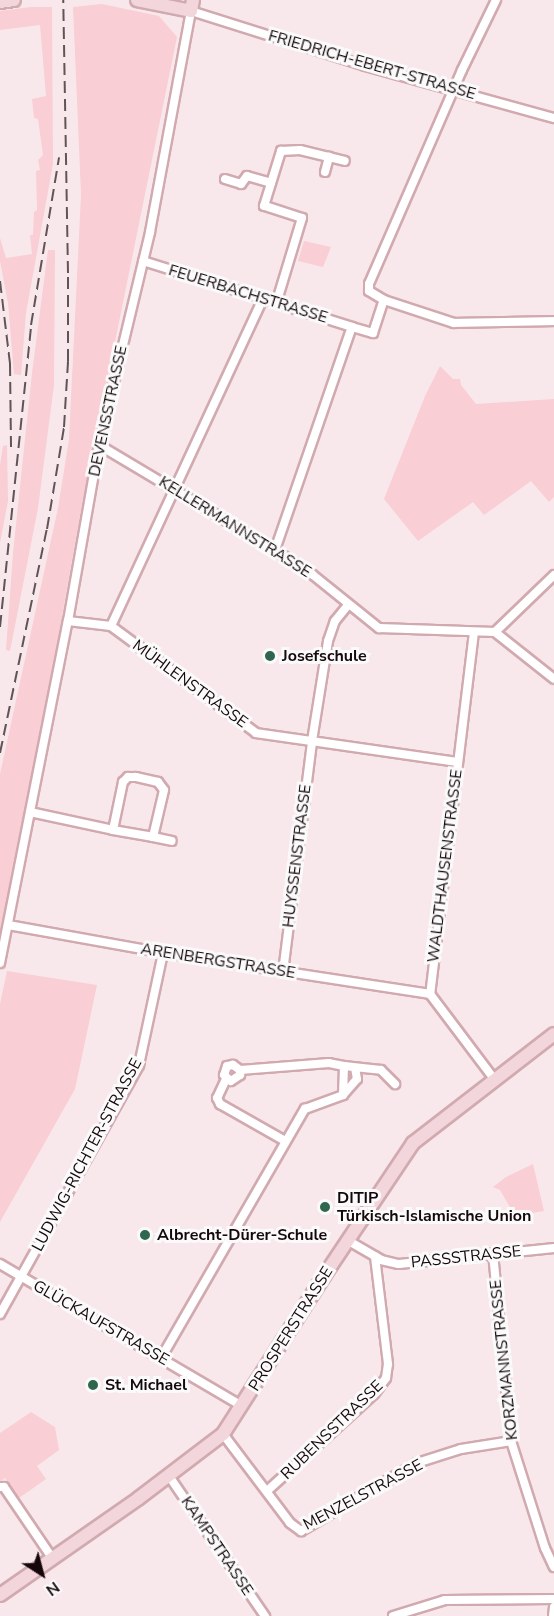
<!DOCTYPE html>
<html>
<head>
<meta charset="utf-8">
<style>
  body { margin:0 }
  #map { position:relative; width:554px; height:1616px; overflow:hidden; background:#f9e8eb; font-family:"Nunito Sans",sans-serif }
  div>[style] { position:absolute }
  .green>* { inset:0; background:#f9ced4 }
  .roads { filter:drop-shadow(2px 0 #d1aab0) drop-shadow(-2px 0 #d1aab0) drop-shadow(0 2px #d1aab0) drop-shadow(0 -2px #d1aab0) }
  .street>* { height:8px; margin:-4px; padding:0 4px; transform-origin:4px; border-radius:4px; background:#fff }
  .secondary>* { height:12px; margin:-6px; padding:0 6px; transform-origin:6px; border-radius:6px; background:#f3d6dc }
  .rail>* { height:2px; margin-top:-1px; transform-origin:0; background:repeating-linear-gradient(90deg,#615356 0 12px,transparent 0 18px) }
  .dots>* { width:16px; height:16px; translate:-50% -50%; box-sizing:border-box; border:3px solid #fafafa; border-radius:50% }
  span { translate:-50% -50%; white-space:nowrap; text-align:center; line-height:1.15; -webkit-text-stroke:6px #fafafa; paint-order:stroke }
  .street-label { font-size:16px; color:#15080b }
  .poi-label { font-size:16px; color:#15080b; font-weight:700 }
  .left { translate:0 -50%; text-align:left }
  .north { position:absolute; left:12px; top:1544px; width:60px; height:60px; -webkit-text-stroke:4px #fafafa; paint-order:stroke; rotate:144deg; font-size:16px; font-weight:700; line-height:24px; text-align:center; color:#15080b }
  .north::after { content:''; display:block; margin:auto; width:21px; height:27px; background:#15080b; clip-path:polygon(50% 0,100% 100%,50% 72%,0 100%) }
</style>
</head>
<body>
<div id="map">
  <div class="green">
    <div style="clip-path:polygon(102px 4px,159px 16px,177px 37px,82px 504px,27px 813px,0 944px,0 774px,58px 508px,69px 439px,81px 195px,73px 7px)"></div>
    <div style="clip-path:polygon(31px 7px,52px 7px,53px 164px,26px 313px,21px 375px,14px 374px,8px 303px,0 261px,0 238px,6px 258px,32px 254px,30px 235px,33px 235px,34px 212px,37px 210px,36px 171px,40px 170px,38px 160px,43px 155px,38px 119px,34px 118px,32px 99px,46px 96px,40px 25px,0 30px,0 11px)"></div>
    <div style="clip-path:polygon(304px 241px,331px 247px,323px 267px,298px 261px)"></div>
    <div style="clip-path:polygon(48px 250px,55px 250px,54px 385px,38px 508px,10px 651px,6px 650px,13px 553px,32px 373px)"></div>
    <div style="clip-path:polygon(440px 366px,453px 379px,460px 379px,461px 385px,476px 404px,554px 399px,554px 497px,549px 502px,531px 481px,484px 515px,473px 502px,418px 541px,384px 499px,425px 396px)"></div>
    <div style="clip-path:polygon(7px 445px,8px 501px,0 543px,0 465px,3px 446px)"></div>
    <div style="clip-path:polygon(7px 971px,97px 985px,75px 1089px,0 1222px,0 1004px)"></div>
    <div style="clip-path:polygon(533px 1164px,544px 1211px,515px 1216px,500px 1190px,493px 1187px,506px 1177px)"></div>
    <div style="clip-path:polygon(31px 1412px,55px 1427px,59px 1450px,37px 1466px,46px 1479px,19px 1498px,5px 1478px,0 1482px,0 1433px)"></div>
  </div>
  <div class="roads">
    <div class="street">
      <div style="left:496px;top:0;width:78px;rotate:115.9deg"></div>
      <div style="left:462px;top:70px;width:233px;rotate:113.5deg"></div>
      <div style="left:369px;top:284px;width:7px;rotate:90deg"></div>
      <div style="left:369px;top:291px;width:17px;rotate:31deg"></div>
      <div style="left:384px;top:300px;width:74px;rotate:18.2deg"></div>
      <div style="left:454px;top:323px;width:100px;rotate:-1.1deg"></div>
      <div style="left:325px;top:172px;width:16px;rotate:-75deg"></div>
      <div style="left:225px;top:179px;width:17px;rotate:17deg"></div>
      <div style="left:241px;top:184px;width:10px;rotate:-53deg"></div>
      <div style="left:247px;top:176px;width:25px;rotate:16deg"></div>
      <div style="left:143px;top:261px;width:219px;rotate:17.5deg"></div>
      <div style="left:276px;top:304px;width:90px;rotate:-73.2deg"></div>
      <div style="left:302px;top:218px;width:40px;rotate:-162deg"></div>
      <div style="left:264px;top:206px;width:58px;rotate:-72.8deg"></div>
      <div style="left:281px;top:151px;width:19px;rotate:-3deg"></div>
      <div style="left:300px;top:150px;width:46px;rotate:13.7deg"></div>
      <div style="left:99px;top:445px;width:205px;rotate:30.8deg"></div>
      <div style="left:275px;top:550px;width:45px;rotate:33.3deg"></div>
      <div style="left:313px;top:575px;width:85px;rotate:38.8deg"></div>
      <div style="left:379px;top:628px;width:116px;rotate:2deg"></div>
      <div style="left:495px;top:632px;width:82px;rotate:-44deg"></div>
      <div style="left:275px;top:550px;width:236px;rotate:-71deg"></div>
      <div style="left:352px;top:327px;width:22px;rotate:16deg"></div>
      <div style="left:373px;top:333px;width:35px;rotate:-72deg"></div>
      <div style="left:68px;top:621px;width:43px;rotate:6.6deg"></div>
      <div style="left:111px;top:626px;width:180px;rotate:36.4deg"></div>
      <div style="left:256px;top:733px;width:203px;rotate:8.2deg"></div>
      <div style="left:111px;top:626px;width:359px;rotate:-65.1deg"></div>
      <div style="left:474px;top:632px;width:365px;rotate:96.9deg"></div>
      <div style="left:430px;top:994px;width:106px;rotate:53deg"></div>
      <div style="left:495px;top:632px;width:75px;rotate:38.5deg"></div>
      <div style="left:30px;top:812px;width:85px;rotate:12.2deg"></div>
      <div style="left:113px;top:830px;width:41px;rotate:9.9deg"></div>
      <div style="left:153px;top:837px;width:48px;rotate:-76.8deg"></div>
      <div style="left:164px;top:790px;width:10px;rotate:-127deg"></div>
      <div style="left:158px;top:782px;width:23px;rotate:-167deg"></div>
      <div style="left:136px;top:777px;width:8px;rotate:180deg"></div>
      <div style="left:128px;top:777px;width:7px;rotate:135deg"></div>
      <div style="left:123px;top:782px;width:49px;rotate:101.8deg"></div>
      <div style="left:153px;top:837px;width:19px;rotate:12deg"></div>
      <div style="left:8px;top:925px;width:158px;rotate:10.2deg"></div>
      <div style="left:163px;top:953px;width:270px;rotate:8.7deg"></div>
      <div style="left:0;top:963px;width:349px;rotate:-78.8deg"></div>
      <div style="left:68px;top:621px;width:179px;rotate:-80deg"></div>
      <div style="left:99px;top:445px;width:219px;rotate:-76.5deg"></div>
      <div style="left:150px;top:232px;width:225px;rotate:-79.5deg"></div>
      <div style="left:191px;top:11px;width:182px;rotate:17.5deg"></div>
      <div style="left:365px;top:66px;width:196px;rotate:15.4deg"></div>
      <div style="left:283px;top:972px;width:233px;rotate:-82.8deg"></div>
      <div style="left:312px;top:741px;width:101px;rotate:-80.9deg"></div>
      <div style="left:328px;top:641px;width:21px;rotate:-71deg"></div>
      <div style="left:335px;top:621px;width:21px;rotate:-51deg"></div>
      <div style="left:344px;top:1066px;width:37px;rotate:6deg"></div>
      <div style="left:381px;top:1070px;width:20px;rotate:45deg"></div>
      <div style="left:226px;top:1079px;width:21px;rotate:115deg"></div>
      <div style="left:217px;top:1098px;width:7px;rotate:63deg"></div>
      <div style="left:220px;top:1104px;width:75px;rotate:29.6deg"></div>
      <div style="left:343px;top:1095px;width:21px;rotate:-49deg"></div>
      <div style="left:357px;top:1079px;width:11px;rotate:-100deg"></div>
      <div style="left:347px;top:1240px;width:39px;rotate:30deg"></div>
      <div style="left:381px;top:1260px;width:18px;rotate:13deg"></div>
      <div style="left:399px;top:1264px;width:156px;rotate:-5.9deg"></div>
      <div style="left:493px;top:1253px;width:189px;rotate:84.5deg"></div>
      <div style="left:511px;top:1441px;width:112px;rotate:72.4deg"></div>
      <div style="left:545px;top:1548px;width:21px;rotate:65deg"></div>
      <div style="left:0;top:1264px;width:281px;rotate:30.4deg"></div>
      <div style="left:0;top:1314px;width:285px;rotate:-60.8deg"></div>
      <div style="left:139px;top:1065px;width:115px;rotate:-77.9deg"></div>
      <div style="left:161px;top:1358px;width:288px;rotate:-60deg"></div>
      <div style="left:305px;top:1109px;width:40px;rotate:-20.2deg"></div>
      <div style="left:343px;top:1095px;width:29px;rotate:-88deg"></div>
      <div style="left:344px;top:1066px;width:15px;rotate:-169deg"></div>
      <div style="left:329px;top:1063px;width:89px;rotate:175.5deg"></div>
      <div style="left:240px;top:1070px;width:9px;rotate:-144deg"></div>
      <div style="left:233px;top:1065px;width:6px;rotate:171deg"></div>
      <div style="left:227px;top:1066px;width:9px;rotate:108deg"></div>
      <div style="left:224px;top:1075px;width:9px;rotate:41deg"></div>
      <div style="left:231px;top:1081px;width:11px;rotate:-34deg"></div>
      <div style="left:240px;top:1075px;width:5px;rotate:-90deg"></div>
      <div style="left:223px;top:1434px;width:111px;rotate:53deg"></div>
      <div style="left:290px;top:1523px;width:14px;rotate:36deg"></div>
      <div style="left:301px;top:1531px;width:134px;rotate:-30.4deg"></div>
      <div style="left:417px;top:1463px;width:46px;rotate:-17.7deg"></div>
      <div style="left:461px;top:1449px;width:51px;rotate:-9.1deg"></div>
      <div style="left:169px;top:1476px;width:170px;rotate:55.6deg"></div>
      <div style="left:0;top:1487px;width:4px"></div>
      <div style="left:4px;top:1487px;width:87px;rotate:55.8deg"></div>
      <div style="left:267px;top:1491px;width:144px;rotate:-42.2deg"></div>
      <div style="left:374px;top:1394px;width:20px;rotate:-53deg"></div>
      <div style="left:386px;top:1378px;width:14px;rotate:-82deg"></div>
      <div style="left:388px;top:1364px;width:108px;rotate:-96.9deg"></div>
      <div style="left:393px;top:1616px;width:54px;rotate:-17.1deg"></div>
      <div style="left:445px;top:1600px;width:109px;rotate:-0.5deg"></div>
      <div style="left:553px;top:1616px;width:9px;rotate:-84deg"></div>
    </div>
    <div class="secondary">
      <div style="left:137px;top:0;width:55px;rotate:11.5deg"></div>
      <div style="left:191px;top:11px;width:11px;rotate:-80deg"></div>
      <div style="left:0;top:2px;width:14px;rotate:-8deg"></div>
      <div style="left:0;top:1595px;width:169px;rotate:-34.9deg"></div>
      <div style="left:139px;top:1498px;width:106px;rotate:-37.3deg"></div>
      <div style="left:223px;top:1434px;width:188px;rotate:-57.4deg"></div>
      <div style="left:324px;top:1276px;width:160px;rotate:-56.2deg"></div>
      <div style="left:413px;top:1143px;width:178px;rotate:-37.7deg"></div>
    </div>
  </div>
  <div class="rail">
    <div style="left:0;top:281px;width:84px;rotate:83.1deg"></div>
    <div style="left:10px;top:364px;width:83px;rotate:89.3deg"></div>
    <div style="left:0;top:627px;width:304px;rotate:-84.1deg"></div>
    <div style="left:31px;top:325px;width:170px;rotate:-80.5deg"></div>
    <div style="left:0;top:753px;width:229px;rotate:-78.2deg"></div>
    <div style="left:47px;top:529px;width:103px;rotate:-80.5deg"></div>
    <div style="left:64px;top:427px;width:66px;rotate:-86.5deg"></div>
    <div style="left:68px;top:361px;width:88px;rotate:-90deg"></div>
    <div style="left:68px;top:273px;width:273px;rotate:-91deg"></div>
  </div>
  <div class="dots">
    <div style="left:270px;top:656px;background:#2f664d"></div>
    <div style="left:325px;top:1207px;background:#2f664d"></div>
    <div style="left:145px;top:1235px;background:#2f664d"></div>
    <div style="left:93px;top:1385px;background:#2f664d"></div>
  </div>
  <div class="street-label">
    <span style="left:372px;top:65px;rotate:16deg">FRIEDRICH-EBERT-STRASSE</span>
    <span style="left:248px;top:294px;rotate:17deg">FEUERBACHSTRASSE</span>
    <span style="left:108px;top:411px;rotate:-78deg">DEVENSSTRASSE</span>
    <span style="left:235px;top:527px;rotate:32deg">KELLERMANNSTRASSE</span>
    <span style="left:190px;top:684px;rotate:36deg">MÜHLENSTRASSE</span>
    <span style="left:297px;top:856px;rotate:-83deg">HUYSSENSTRASSE</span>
    <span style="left:445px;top:866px;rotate:-83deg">WALDTHAUSENSTRASSE</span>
    <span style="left:218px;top:961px;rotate:9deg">ARENBERGSTRASSE</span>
    <span style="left:87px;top:1155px;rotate:-62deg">LUDWIG-RICHTER-STRASSE</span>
    <span style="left:466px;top:1257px;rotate:-6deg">PASSSTRASSE</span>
    <span style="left:101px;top:1323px;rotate:30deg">GLÜCKAUFSTRASSE</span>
    <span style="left:291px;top:1329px;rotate:-58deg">PROSPERSTRASSE</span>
    <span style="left:504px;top:1360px;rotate:-96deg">KORZMANNSTRASSE</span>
    <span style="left:332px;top:1430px;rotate:-44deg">RUBENSSTRASSE</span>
    <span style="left:363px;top:1495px;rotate:-28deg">MENZELSTRASSE</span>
    <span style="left:217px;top:1546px;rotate:56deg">KAMPSTRASSE</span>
  </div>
  <div class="poi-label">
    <span class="left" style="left:282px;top:656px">Josefschule</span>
    <span class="left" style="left:337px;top:1207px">DITIP<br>Türkisch-Islamische Union</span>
    <span class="left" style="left:157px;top:1235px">Albrecht-Dürer-Schule</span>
    <span class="left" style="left:105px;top:1385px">St. Michael</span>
  </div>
  <div class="north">N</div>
</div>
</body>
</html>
